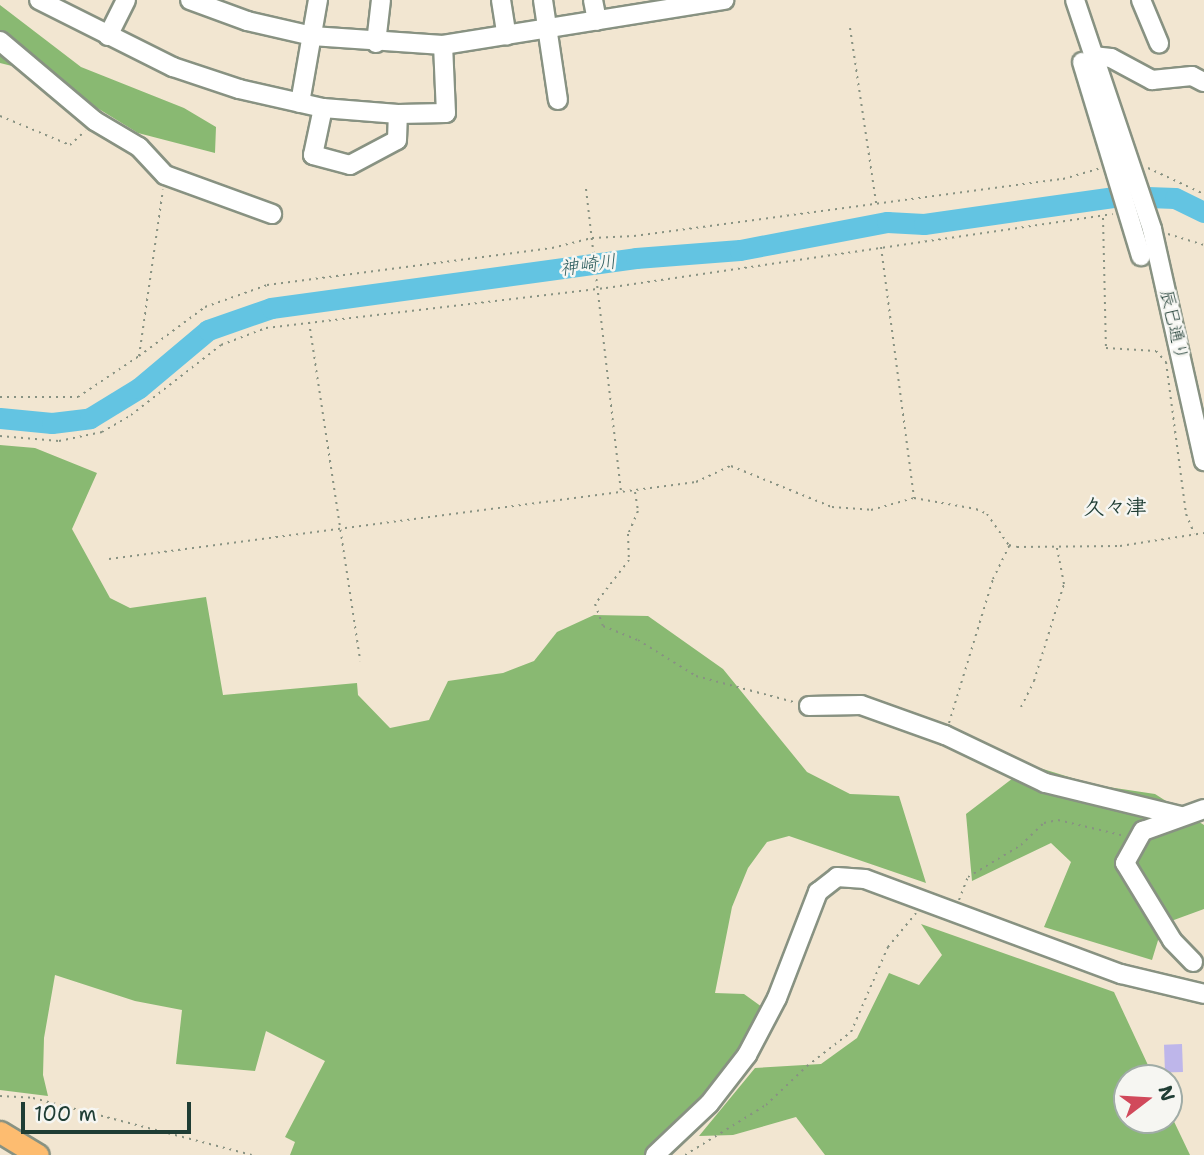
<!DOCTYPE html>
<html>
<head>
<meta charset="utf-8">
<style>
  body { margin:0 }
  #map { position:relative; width:1204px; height:1155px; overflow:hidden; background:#f2e6d1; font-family:"Shantell Sans","Klee One",sans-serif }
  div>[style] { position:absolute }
  .forest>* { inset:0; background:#89b972 }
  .river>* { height:21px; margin:-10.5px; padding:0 10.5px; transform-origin:10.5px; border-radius:10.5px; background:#63c4e2 }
  .building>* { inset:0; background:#beb6ea; transform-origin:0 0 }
  .path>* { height:2px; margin-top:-1px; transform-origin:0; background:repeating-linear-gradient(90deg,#889282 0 2px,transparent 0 7px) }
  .roads { filter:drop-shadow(2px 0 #889282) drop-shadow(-2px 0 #889282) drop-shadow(0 2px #889282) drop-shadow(0 -2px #889282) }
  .minor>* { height:18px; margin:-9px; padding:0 9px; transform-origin:9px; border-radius:9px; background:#fff }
  .major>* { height:21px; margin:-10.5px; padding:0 10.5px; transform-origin:10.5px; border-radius:10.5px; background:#fdbc70 }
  span { translate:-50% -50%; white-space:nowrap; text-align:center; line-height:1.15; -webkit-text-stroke:5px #f6f6f2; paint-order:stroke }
  .street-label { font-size:18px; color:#1f3d34 }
  .water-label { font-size:19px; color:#305f60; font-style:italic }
  .quarter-label { font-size:21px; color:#1f3d34; font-weight:700 }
  .north { position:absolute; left:1113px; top:1064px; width:70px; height:70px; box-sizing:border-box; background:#f6f6f2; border:2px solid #a0aca6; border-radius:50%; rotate:73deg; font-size:19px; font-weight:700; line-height:28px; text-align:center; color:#1f3d34 }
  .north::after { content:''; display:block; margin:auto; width:24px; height:32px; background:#d1495b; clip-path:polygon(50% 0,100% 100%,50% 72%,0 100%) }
  .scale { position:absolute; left:21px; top:1102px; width:170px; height:32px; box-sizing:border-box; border:4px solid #1f3d34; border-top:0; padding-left:9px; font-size:21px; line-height:24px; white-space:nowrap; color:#1f3d34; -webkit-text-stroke:5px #f6f6f2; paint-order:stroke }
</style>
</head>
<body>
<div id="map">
  <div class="forest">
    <div style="clip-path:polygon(0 5px,81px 67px,184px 108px,216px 127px,215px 153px,138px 133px,40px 73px,0 63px)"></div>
    <div style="clip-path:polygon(0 445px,35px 448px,97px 473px,72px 529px,110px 598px,130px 608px,206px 597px,223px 695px,357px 683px,358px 695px,390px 728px,429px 720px,448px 681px,503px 673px,534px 661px,557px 632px,594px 615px,648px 616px,723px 669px,807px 772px,850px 794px,899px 796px,926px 883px,789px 836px,767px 842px,748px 868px,732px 907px,715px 993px,744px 994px,762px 1007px,742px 1048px,694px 1111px,646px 1155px,290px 1155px,295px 1142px,285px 1137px,325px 1061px,266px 1031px,255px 1071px,176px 1064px,182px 1010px,135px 1001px,55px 975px,44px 1038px,43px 1075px,48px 1096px,0 1090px)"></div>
    <div style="clip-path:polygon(1030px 765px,1095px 785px,1155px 794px,1204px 825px,1204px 909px,1163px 924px,1152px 960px,1044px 927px,1071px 862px,1051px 843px,972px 881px,966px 814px)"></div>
    <div style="clip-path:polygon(921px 924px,1114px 992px,1154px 1078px,1127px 1078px,1127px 1120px,1169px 1120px,1169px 1111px,1190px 1155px,825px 1155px,796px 1117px,733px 1135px,699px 1136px,755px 1068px,821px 1064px,857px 1038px,889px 973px,919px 985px,942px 955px)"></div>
  </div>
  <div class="river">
    <div style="left:0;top:418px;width:52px;rotate:5.5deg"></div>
    <div style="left:52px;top:423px;width:38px;rotate:-7deg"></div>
    <div style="left:90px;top:418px;width:57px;rotate:-31.5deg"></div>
    <div style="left:139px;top:388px;width:90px;rotate:-40deg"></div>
    <div style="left:208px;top:330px;width:67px;rotate:-19.2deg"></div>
    <div style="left:271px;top:308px;width:368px;rotate:-7.8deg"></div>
    <div style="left:636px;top:258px;width:104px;rotate:-4.4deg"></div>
    <div style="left:740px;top:250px;width:150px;rotate:-10.8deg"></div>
    <div style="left:887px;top:222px;width:37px;rotate:3deg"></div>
    <div style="left:924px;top:224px;width:198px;rotate:-8.1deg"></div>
    <div style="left:1120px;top:196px;width:55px;rotate:2.1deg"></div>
    <div style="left:1175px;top:198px;width:32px;rotate:26deg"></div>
  </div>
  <div class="building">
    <div style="left:1182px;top:1044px;width:28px;height:18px;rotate:88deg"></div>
  </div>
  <div class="path">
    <div style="left:850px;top:28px;width:177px;rotate:81.5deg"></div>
    <div style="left:0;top:116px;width:76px;rotate:22.5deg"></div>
    <div style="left:70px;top:145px;width:21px;rotate:-43deg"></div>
    <div style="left:1148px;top:168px;width:62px;rotate:24.9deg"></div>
    <div style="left:586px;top:189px;width:304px;rotate:83.4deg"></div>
    <div style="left:1103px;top:218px;width:130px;rotate:88.7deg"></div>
    <div style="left:1106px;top:348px;width:50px;rotate:3.4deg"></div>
    <div style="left:1156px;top:351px;width:15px;rotate:48deg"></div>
    <div style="left:1166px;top:362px;width:153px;rotate:82.5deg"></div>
    <div style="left:1186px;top:514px;width:21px;rotate:67deg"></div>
    <div style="left:1168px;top:234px;width:38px;rotate:17deg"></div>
    <div style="left:881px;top:247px;width:253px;rotate:82.5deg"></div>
    <div style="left:309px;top:322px;width:343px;rotate:81.4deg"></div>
    <div style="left:139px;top:356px;width:82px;rotate:-36.6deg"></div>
    <div style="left:205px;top:307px;width:66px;rotate:-19.5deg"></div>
    <div style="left:267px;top:285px;width:287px;rotate:-7.4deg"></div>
    <div style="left:552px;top:248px;width:41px;rotate:-14deg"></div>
    <div style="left:592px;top:238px;width:42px;rotate:-2.7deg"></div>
    <div style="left:634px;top:236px;width:433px;rotate:-7.6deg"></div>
    <div style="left:1063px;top:179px;width:37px;rotate:-16deg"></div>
    <div style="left:0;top:397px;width:78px"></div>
    <div style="left:78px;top:397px;width:73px;rotate:-33.9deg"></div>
    <div style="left:139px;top:356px;width:168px;rotate:-81.8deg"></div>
    <div style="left:0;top:436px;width:59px;rotate:4.8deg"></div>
    <div style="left:59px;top:441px;width:44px;rotate:-11.8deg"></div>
    <div style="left:102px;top:432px;width:34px;rotate:-30deg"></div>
    <div style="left:131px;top:415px;width:114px;rotate:-37.9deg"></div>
    <div style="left:221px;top:345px;width:48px;rotate:-20.7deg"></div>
    <div style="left:266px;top:328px;width:342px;rotate:-6.7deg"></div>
    <div style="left:606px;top:288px;width:512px;rotate:-8.3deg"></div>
    <div style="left:635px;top:492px;width:19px;rotate:81deg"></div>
    <div style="left:638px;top:511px;width:25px;rotate:113deg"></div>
    <div style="left:628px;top:534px;width:26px;rotate:88deg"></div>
    <div style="left:629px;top:560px;width:56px;rotate:127.7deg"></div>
    <div style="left:595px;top:604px;width:23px;rotate:70deg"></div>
    <div style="left:603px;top:626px;width:38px;rotate:22deg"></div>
    <div style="left:638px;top:640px;width:68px;rotate:31.8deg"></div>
    <div style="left:696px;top:676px;width:101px;rotate:14.9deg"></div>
    <div style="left:109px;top:559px;width:592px;rotate:-7.47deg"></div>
    <div style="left:696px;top:482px;width:38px;rotate:-25deg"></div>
    <div style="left:731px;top:466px;width:109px;rotate:22.1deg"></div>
    <div style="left:832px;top:507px;width:39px;rotate:4deg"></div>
    <div style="left:871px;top:510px;width:45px;rotate:-15.6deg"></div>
    <div style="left:914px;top:498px;width:63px;rotate:10.1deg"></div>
    <div style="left:976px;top:509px;width:12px;rotate:24deg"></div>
    <div style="left:987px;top:514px;width:38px;rotate:55deg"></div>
    <div style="left:1009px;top:545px;width:8px;rotate:14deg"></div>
    <div style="left:1017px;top:547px;width:103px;rotate:-0.6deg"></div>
    <div style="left:1120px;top:546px;width:85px;rotate:-8.8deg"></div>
    <div style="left:1021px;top:707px;width:29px;rotate:-63deg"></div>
    <div style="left:1034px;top:681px;width:102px;rotate:-72.8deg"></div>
    <div style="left:1064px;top:584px;width:38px;rotate:-101deg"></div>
    <div style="left:949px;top:723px;width:151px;rotate:-73deg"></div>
    <div style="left:993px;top:579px;width:37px;rotate:-64deg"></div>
    <div style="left:959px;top:900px;width:25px;rotate:-69deg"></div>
    <div style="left:968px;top:877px;width:62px;rotate:-31.1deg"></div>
    <div style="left:1021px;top:845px;width:32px;rotate:-44deg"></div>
    <div style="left:1044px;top:823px;width:14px;rotate:-12deg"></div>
    <div style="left:1058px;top:820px;width:69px;rotate:13.4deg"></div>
    <div style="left:0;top:1096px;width:33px;rotate:3deg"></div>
    <div style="left:33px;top:1098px;width:226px;rotate:14.6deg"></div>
    <div style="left:685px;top:1155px;width:95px;rotate:-31.7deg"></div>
    <div style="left:766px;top:1105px;width:57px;rotate:-43.6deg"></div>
    <div style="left:807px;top:1066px;width:56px;rotate:-37.7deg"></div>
    <div style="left:851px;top:1032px;width:93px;rotate:-66.5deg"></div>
    <div style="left:888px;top:947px;width:44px;rotate:-50.5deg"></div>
  </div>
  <div class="roads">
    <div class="minor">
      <div style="left:39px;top:0;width:150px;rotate:26.6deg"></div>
      <div style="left:173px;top:67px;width:70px;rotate:18.4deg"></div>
      <div style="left:239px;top:89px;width:86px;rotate:12.7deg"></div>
      <div style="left:323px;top:108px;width:75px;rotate:4.6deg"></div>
      <div style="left:398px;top:114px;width:48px;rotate:-1.2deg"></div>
      <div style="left:446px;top:113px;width:68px;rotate:-92.5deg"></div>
      <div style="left:190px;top:0;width:61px;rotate:20.2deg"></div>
      <div style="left:247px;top:21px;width:67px;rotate:13deg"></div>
      <div style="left:312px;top:36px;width:131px;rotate:3.9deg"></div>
      <div style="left:443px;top:45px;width:285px;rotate:-9.1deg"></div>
      <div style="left:501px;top:0;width:36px;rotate:81deg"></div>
      <div style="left:543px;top:0;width:101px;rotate:81.5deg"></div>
      <div style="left:593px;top:0;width:21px;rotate:79deg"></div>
      <div style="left:1075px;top:0;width:242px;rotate:71.4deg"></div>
      <div style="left:1152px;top:229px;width:238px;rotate:77.4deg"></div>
      <div style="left:1141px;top:0;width:47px;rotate:67.3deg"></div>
      <div style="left:108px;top:36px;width:40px;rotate:-63.4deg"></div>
      <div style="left:0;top:41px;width:124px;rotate:40.1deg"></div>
      <div style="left:95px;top:121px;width:51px;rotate:30.6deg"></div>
      <div style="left:139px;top:147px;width:38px;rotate:47deg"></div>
      <div style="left:165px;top:175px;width:114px;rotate:20deg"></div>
      <div style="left:376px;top:43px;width:43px;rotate:-83.4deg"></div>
      <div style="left:1093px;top:56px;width:18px;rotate:6deg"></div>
      <div style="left:1111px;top:58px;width:47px;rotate:28.2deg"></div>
      <div style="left:1152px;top:80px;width:40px;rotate:-5.7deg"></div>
      <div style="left:1192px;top:76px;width:13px;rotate:27deg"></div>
      <div style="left:1082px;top:62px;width:203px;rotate:73.1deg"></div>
      <div style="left:300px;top:103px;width:105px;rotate:-80.1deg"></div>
      <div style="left:323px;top:108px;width:48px;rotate:102deg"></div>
      <div style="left:313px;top:155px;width:38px;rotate:15deg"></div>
      <div style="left:350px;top:165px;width:53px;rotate:-28deg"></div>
      <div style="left:397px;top:140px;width:26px;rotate:-88deg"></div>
      <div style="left:809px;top:706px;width:52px;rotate:-1.1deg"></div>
      <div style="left:861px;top:705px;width:89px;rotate:19.7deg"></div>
      <div style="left:945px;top:735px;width:111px;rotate:25.6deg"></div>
      <div style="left:1045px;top:783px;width:139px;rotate:13.7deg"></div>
      <div style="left:1193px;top:962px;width:30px;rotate:-134deg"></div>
      <div style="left:1172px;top:940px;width:90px;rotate:-121.4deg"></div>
      <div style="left:1125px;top:863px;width:37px;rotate:-61deg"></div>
      <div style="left:1143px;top:831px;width:65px;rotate:-19.8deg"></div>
      <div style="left:655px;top:1155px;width:74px;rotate:-43.4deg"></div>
      <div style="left:709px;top:1104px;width:62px;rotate:-52.2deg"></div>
      <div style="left:747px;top:1055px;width:64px;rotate:-62.2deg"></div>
      <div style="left:777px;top:998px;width:114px;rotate:-68.9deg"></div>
      <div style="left:818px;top:892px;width:24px;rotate:-38deg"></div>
      <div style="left:837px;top:877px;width:28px;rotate:4deg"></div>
      <div style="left:865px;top:879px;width:273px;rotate:20.4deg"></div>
      <div style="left:1121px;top:974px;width:85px;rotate:13.5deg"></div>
    </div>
    <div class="major">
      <div style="left:0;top:1132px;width:44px;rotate:31.2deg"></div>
    </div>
  </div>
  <div class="street-label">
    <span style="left:1174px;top:325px;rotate:77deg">辰巳通り</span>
  </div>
  <div class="water-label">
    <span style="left:588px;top:265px;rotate:-8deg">神崎川</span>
  </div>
  <div class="quarter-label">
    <span style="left:1115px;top:507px">久々津</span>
  </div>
  <div class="north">N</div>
  <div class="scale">100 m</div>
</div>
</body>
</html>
